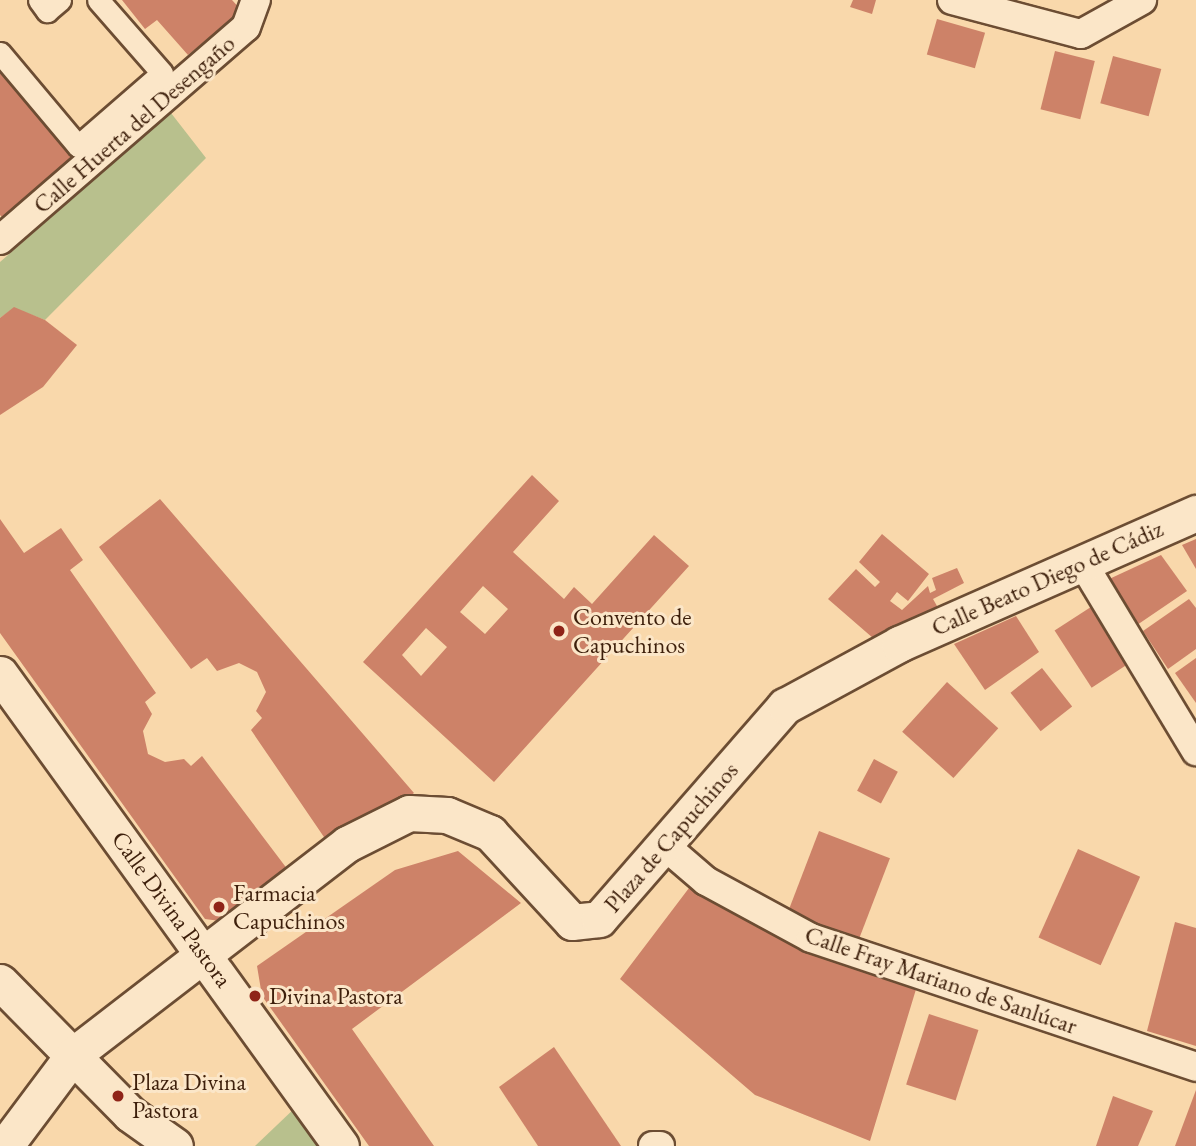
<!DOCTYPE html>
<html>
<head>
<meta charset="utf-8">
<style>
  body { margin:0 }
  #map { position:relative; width:1196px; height:1146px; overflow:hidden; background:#f9d8ab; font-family:"EB Garamond",serif }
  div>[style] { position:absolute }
  .green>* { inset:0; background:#b8c08d }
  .building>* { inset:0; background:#cd8268; transform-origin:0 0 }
  .roads { filter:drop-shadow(2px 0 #6c4d33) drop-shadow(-2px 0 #6c4d33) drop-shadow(0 2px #6c4d33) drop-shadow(0 -2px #6c4d33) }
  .pedestrian>* { height:21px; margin:-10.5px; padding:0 10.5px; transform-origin:10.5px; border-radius:10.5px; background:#fbe6c8 }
  .minor>* { height:28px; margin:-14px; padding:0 14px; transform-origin:14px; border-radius:14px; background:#fbe6c8 }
  .tertiary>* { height:35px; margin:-17.5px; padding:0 17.5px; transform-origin:17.5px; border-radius:17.5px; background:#fbe6c8 }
  .dots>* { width:19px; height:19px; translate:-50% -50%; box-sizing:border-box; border:4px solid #fbe6c8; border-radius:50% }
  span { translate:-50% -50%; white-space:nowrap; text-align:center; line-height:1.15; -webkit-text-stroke:6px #fbe6c8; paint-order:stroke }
  .street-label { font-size:24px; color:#3d1f0b }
  .poi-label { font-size:24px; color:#3d1f0b }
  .left { translate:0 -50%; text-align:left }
</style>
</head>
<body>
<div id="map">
  <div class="green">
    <div style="clip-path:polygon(171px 113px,206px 158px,45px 320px,14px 308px,0 318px,0 262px)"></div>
    <div style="clip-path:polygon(297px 1106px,326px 1146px,255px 1146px)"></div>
  </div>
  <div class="building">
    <div style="clip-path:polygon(122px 0,232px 0,242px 11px,188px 55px,157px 20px,145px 29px)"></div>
    <div style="clip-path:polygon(853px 0,876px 0,872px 14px,850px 7px)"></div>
    <div style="left:937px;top:19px;width:50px;height:37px;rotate:16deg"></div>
    <div style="left:1055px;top:51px;width:41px;height:60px;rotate:14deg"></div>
    <div style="clip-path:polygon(0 53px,86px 154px,7px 223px,0 215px)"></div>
    <div style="left:1113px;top:56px;width:50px;height:49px;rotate:15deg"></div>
    <div style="clip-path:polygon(14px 307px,45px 320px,77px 345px,43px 387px,0 415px,0 318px)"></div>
    <div style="clip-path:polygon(evenodd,532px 475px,559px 501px,513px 552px,564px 599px,574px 587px,592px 604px,654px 535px,689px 566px,494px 782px,363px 662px,532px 475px,483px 586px,508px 609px,485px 634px,460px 612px,483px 586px,532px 475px,426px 628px,447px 647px,421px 676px,402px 655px,426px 628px)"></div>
    <div style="clip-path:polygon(160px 499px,414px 793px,235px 923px,205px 919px,0 633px,0 519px,24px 553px,61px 528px,83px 560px,70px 570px,156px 693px,145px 702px,152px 714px,143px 731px,148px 754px,165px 762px,184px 759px,191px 766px,202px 756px,288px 870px,326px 840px,251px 730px,262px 718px,256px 711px,266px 692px,257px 672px,239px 663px,217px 671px,207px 658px,191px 669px,99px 547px)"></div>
    <div style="clip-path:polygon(882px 534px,929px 574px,908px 601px,897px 592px,890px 601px,902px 610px,928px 586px,930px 593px,936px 590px,932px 578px,957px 568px,964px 583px,933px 599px,941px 613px,881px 645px,828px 599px,856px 569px,875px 587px,880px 582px,859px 562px)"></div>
    <div style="clip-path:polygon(1196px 539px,1196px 569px,1182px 545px)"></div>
    <div style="clip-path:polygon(1161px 555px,1187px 591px,1137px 625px,1107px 580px)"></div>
    <div style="clip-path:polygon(1189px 599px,1196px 608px,1196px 649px,1168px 669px,1143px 631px)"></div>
    <div style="left:1094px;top:605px;width:68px;height:47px;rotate:57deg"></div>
    <div style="clip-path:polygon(1016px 616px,1039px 652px,985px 690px,954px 644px)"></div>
    <div style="clip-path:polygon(1196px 658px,1196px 703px,1175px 673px)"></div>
    <div style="left:1042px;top:668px;width:49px;height:40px;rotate:52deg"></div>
    <div style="left:947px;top:682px;width:69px;height:67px;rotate:42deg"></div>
    <div style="left:874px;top:759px;width:27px;height:36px;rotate:28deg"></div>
    <div style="left:819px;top:831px;width:76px;height:88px;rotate:21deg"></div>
    <div style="left:1078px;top:849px;width:68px;height:97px;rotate:24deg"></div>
    <div style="clip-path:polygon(458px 851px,521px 903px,352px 1029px,434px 1146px,369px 1146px,262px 996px,257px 966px,395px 870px)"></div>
    <div style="clip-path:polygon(689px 888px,809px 951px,917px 986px,870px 1141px,755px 1095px,620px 979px)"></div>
    <div style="clip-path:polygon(1175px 922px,1196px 928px,1196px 1046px,1147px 1031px)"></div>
    <div style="left:929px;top:1014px;width:52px;height:74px;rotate:18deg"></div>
    <div style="clip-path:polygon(554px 1047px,621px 1146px,538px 1146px,499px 1087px)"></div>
    <div style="clip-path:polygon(1196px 1090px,1196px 1146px,1175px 1146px)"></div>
    <div style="clip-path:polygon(1113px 1096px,1153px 1111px,1138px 1146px,1096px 1146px)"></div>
  </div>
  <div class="roads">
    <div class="pedestrian">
      <div style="left:39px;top:0;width:14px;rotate:54deg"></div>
      <div style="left:47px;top:11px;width:17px;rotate:-40deg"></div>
      <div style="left:0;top:53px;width:121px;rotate:50deg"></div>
      <div style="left:78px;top:146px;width:111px;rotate:-41deg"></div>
      <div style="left:162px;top:73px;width:97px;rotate:-131.2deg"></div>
    </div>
    <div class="minor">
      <div style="left:952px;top:0;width:133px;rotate:14.8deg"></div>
      <div style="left:1081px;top:34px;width:70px;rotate:-29.1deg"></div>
      <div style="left:0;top:240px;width:325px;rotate:-40.9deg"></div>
      <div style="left:246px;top:27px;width:29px;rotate:-70deg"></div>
      <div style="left:1082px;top:562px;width:221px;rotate:58.9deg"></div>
      <div style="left:664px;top:845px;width:55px;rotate:40.6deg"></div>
      <div style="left:706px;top:881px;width:119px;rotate:28.5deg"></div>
      <div style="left:811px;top:938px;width:406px;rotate:18.5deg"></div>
      <div style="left:653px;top:1146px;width:7px"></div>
    </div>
    <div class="tertiary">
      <div style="left:0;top:674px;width:582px;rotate:54.15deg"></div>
      <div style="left:0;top:982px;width:185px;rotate:45.4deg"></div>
      <div style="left:130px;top:1114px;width:55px;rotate:35.4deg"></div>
      <div style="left:5px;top:1146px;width:114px;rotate:-53.2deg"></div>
      <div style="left:73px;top:1055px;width:346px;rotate:-37.6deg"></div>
      <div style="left:347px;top:844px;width:69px;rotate:-26.6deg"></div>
      <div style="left:409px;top:813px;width:38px;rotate:3deg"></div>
      <div style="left:447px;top:815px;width:47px;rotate:22.7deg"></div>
      <div style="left:490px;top:833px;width:121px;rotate:47.3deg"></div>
      <div style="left:572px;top:922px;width:27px;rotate:-6deg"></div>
      <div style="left:599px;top:919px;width:283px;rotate:-48.9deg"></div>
      <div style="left:785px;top:706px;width:130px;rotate:-28.5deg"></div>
      <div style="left:899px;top:644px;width:325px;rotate:-23.8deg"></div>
    </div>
  </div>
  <div class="dots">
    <div style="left:559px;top:631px;background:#8f2418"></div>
    <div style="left:219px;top:907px;background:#8f2418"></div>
    <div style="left:255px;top:996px;background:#8f2418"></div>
    <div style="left:118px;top:1096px;background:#8f2418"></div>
  </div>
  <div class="street-label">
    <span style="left:134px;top:124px;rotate:-41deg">Calle Huerta del Desengaño</span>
    <span style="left:1047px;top:578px;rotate:-24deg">Calle Beato Diego de Cádiz</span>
    <span style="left:671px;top:837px;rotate:-49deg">Plaza de Capuchinos</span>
    <span style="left:172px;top:909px;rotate:54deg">Calle Divina Pastora</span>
    <span style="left:941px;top:980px;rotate:19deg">Calle Fray Mariano de Sanlúcar</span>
  </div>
  <div class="poi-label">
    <span class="left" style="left:573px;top:631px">Convento de<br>Capuchinos</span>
    <span class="left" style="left:233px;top:907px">Farmacia<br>Capuchinos</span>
    <span class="left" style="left:269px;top:996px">Divina Pastora</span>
    <span class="left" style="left:132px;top:1096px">Plaza Divina<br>Pastora</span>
  </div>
</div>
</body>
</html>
